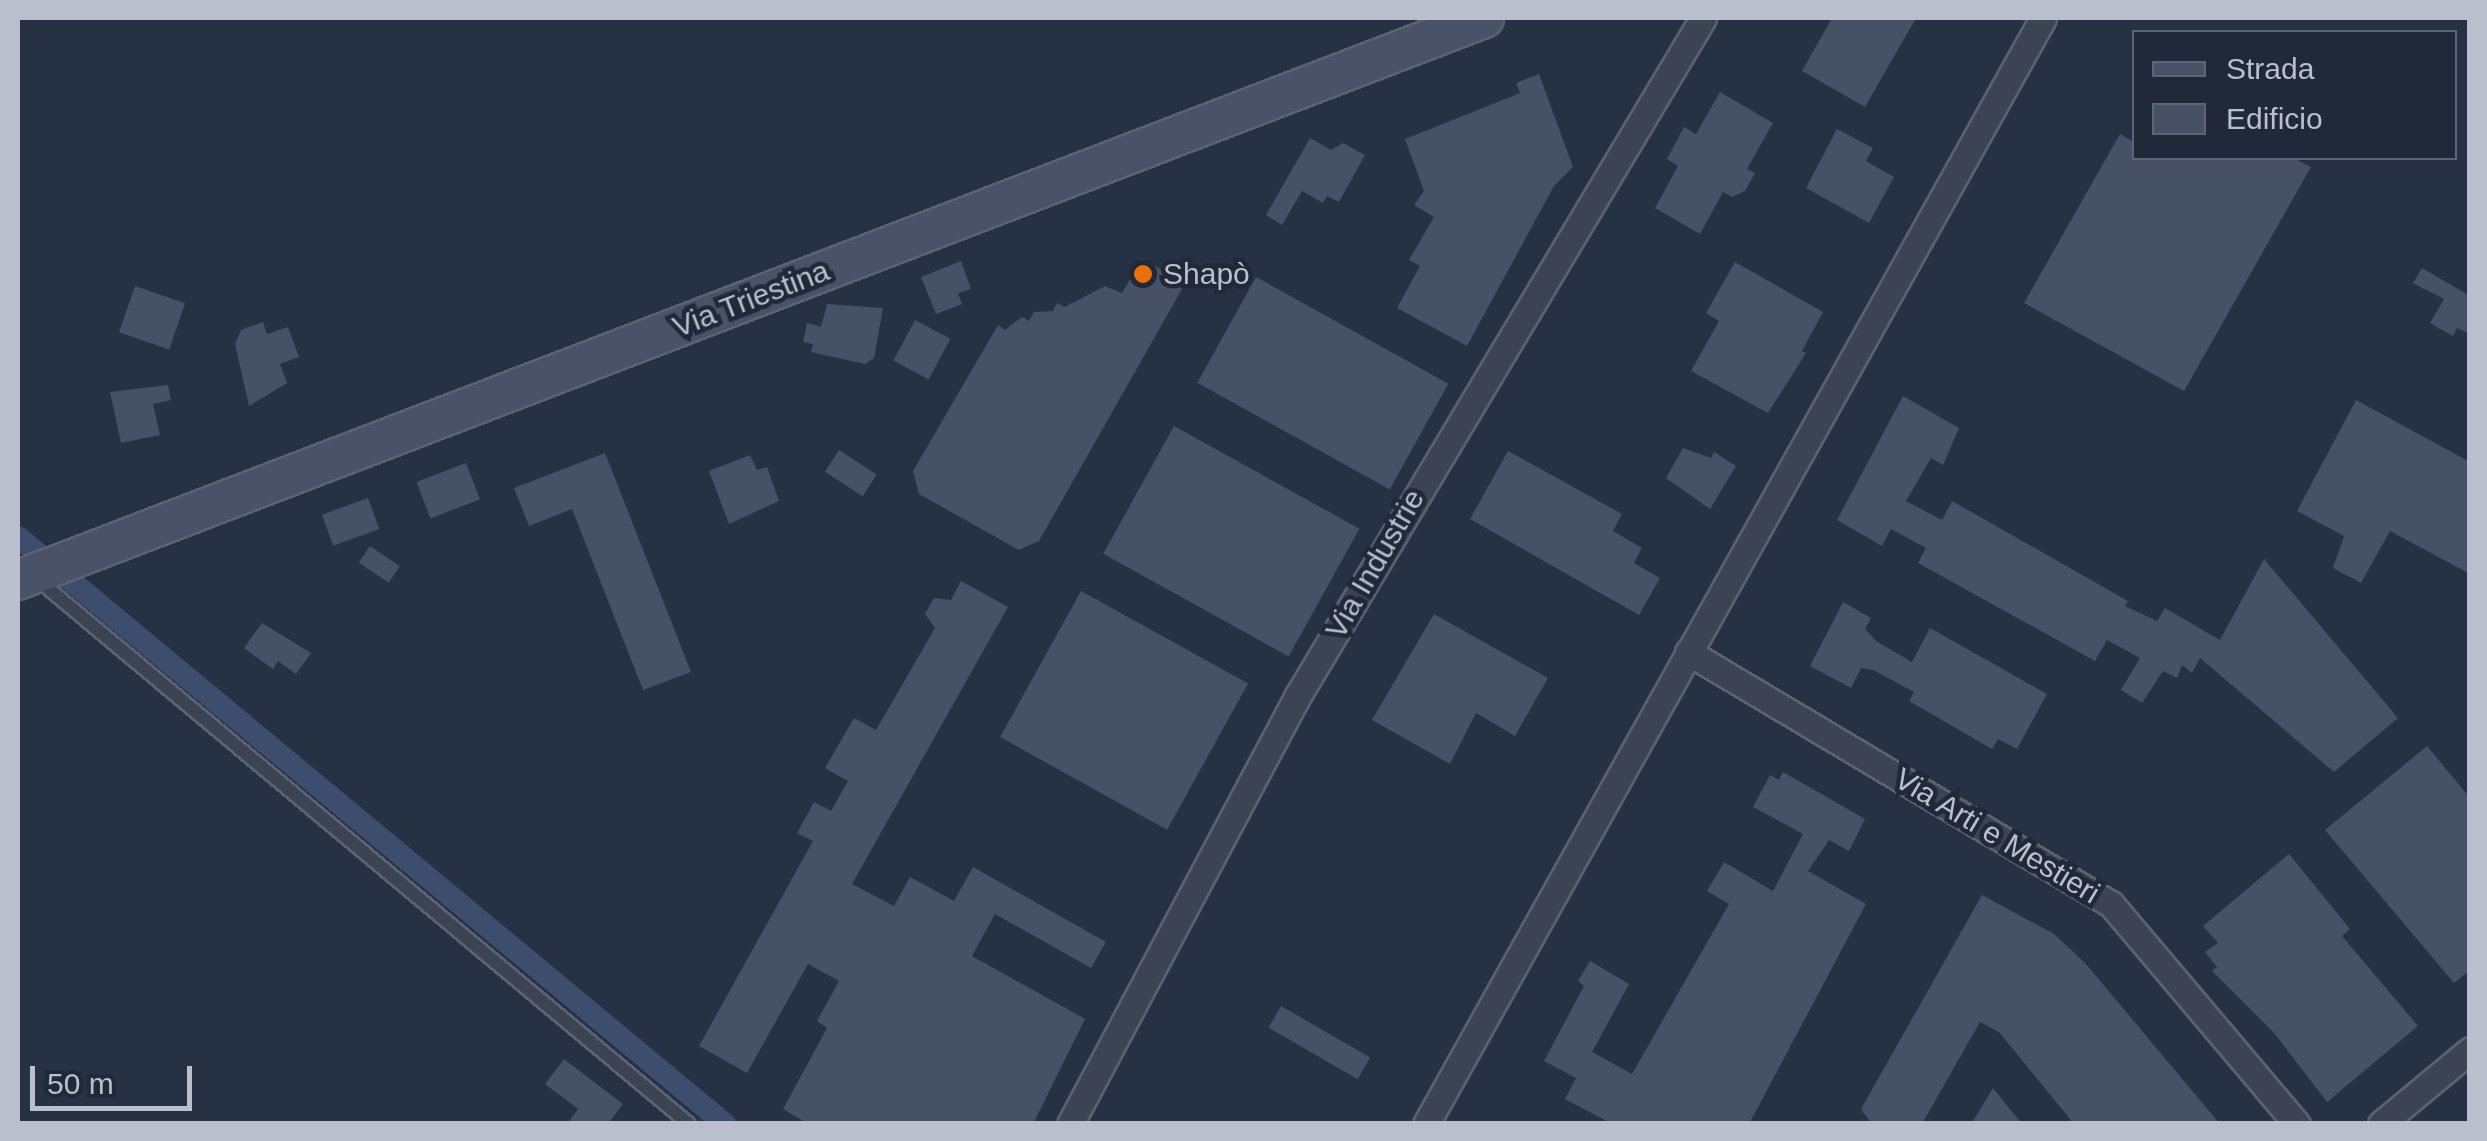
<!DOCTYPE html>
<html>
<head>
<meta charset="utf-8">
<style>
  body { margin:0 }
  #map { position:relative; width:2487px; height:1141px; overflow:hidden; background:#273144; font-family:Helvetica,sans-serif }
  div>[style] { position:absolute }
  .canal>* { height:22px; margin:-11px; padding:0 11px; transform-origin:11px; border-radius:11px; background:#3d4d6d }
  .building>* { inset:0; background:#465166; transform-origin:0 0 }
  .roads { filter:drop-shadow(2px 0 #5a6171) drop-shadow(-2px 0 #5a6171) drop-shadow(0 2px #5a6171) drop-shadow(0 -2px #5a6171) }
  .lane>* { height:12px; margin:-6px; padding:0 6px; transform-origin:6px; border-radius:6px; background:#3c4353 }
  .street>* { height:25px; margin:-12.5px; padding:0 12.5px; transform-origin:12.5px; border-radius:12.5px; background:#3c4353 }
  .secondary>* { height:38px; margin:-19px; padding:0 19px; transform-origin:19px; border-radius:19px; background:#495266 }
  .dots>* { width:28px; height:28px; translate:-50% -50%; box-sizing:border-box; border:5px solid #202839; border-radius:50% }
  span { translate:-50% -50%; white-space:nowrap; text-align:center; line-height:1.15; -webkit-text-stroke:9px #202839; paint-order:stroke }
  .poi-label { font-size:30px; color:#b9bfcd }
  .left { translate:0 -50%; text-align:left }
  .street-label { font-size:30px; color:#b9bfcd }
  .frame { position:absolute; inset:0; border:20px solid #b9bfcd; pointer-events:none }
  .legend { position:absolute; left:2132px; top:30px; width:325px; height:130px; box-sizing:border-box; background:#202839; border:2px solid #5d6474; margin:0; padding:12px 18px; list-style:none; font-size:30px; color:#b9bfcd }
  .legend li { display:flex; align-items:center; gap:20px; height:50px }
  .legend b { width:50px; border:2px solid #5d6474 }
  .scale { position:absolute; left:30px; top:1066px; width:162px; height:45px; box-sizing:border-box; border:5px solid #b9bfcd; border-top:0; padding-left:12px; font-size:30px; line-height:35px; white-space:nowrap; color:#b9bfcd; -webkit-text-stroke:8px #202839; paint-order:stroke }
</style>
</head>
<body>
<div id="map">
  <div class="canal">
    <div style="left:18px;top:537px;width:919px;rotate:39.7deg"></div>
  </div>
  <div class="building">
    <div style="clip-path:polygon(1832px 18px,1916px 18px,1865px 107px,1802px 71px)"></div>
    <div style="clip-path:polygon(1539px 74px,1573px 167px,1554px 186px,1467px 346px,1397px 308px,1420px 266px,1409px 260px,1434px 217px,1414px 205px,1424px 191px,1405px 139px,1520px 93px,1516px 83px)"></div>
    <div style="clip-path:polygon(1720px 92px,1773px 123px,1747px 169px,1755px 173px,1745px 191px,1732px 197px,1723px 192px,1700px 234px,1655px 208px,1678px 166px,1667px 159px,1684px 127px,1696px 134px)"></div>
    <div style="clip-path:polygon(1837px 129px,1873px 148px,1866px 161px,1894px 177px,1869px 223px,1806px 188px)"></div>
    <div style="clip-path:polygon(2120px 134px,2134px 142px,2134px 158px,2293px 158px,2311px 167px,2184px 391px,2024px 303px)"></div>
    <div style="clip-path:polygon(1310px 138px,1331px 150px,1343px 143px,1365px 155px,1339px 202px,1327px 196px,1323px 203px,1302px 191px,1282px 225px,1266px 215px)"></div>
    <div style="clip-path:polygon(1142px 259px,1186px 282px,1039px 541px,1019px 550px,919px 494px,913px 471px,998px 325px,1005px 330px,1022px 317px,1029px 321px,1034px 312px,1053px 311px,1057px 303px,1065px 307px,1105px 286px,1122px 293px)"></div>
    <div style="clip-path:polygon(961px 261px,971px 289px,958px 293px,962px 304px,936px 314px,921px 277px)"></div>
    <div style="clip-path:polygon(1735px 262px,1823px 312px,1802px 351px,1806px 353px,1768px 413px,1691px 371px,1719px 321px,1706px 313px)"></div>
    <div style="clip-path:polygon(2422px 268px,2470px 296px,2470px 334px,2457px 328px,2453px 336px,2430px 323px,2444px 299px,2413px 283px)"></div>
    <div style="left:1256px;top:277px;width:220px;height:121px;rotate:29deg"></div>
    <div style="left:135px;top:286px;width:53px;height:49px;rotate:19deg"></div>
    <div style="clip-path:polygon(827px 304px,883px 308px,874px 358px,865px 364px,811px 352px,813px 344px,803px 342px,807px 323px,821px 327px)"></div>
    <div style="left:915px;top:320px;width:40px;height:46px;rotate:28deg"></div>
    <div style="clip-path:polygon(263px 322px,267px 334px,288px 327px,299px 357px,280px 364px,287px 383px,249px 406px,235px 344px,241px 330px)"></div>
    <div style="clip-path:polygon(168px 385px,171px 400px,153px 404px,160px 435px,121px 443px,110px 392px)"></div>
    <div style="clip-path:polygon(1903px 396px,1959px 428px,1943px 465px,1931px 458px,1906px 501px,1942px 520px,1952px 501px,2128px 601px,2125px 606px,2157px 621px,2165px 608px,2220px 640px,2264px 559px,2398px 718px,2334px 772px,2200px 658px,2192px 673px,2182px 665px,2177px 678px,2163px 671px,2142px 703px,2121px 690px,2140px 658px,2107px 640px,2095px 661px,1918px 563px,1926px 548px,1891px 529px,1882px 546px,1837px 520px)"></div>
    <div style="clip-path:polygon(2356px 400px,2470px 462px,2470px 574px,2390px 531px,2361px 583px,2333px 568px,2344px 536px,2297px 511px)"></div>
    <div style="left:1174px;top:426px;width:212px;height:146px;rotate:29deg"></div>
    <div style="clip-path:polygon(1683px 448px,1711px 458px,1714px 452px,1736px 466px,1710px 509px,1666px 478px)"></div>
    <div style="left:839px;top:450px;width:45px;height:26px;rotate:33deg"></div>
    <div style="clip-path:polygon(1508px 451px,1622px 514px,1613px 531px,1642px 548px,1634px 563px,1660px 578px,1639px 615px,1470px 519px)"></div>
    <div style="clip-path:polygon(605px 453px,691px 672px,643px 690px,572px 509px,529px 526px,514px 488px)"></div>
    <div style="clip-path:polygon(750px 455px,757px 470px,767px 467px,779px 501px,729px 524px,709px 471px)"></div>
    <div style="left:466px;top:463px;width:39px;height:53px;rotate:69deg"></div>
    <div style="left:368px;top:498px;width:33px;height:49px;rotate:70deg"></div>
    <div style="left:370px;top:546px;width:36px;height:20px;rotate:34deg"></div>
    <div style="clip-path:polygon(961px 581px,1008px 607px,852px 884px,894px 906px,910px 877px,954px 901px,973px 867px,1106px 942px,1091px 968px,995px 914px,972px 956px,1085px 1019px,1033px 1124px,808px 1124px,783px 1109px,827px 1028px,817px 1021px,839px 981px,808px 964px,747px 1073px,699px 1046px,813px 841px,797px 833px,814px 802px,831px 811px,848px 781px,825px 768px,854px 718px,876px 730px,935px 628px,925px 614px,934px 598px,951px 600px)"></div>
    <div style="left:1081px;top:591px;width:191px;height:167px;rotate:29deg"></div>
    <div style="clip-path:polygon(1843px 602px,1871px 618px,1865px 629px,1876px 641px,1912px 662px,1930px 628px,2047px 694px,2017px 749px,1998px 739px,1992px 749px,1909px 701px,1914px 692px,1873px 670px,1861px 668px,1851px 688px,1810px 666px)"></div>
    <div style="clip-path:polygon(1434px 614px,1548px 678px,1515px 736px,1476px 713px,1450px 764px,1372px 720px)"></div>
    <div style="clip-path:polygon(262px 623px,311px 653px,296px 674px,278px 661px,273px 669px,244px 648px)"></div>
    <div style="clip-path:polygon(2427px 746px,2470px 798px,2470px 970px,2454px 983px,2325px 830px)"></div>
    <div style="clip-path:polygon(1783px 772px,1865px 819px,1849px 851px,1829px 840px,1808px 871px,1866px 904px,1749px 1124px,1612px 1124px,1565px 1099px,1576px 1078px,1544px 1061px,1584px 986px,1578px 981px,1590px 961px,1629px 984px,1592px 1052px,1632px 1074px,1729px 904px,1707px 891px,1724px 862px,1773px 891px,1803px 834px,1753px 807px,1770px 775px,1779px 780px)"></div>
    <div style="clip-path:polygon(2289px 854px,2350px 929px,2342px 936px,2418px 1026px,2327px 1102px,2275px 1034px,2212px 971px,2217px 967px,2205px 952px,2218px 943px,2203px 926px)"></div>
    <div style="clip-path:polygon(1982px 895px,2054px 934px,2086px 964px,2220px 1124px,2074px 1124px,1999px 1032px,1980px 1022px,1922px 1124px,1872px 1124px,1861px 1109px)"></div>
    <div style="left:1281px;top:1006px;width:103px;height:25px;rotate:30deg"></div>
    <div style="clip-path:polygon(564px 1059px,623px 1104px,608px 1124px,567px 1124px,578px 1109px,545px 1084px)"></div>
    <div style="clip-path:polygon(1993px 1088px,2022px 1124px,1971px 1124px)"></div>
  </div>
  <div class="roads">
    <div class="lane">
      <div style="left:38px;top:580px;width:848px;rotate:39.88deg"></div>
    </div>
    <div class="street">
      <div style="left:1688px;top:652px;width:492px;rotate:30.8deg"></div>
      <div style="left:2111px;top:904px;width:288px;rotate:49.8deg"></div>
      <div style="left:1070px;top:1124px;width:484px;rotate:-62deg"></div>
      <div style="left:1297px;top:697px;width:791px;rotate:-59.12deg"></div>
      <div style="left:1426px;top:1124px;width:1266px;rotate:-60.84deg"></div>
      <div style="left:2381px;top:1124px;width:116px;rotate:-39.7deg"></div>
    </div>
    <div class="secondary">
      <div style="left:18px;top:580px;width:1570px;rotate:-20.97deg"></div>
    </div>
  </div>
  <div class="dots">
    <div style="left:1143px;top:274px;background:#e8710a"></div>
  </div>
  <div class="poi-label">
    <span class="left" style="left:1163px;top:274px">Shapò</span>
  </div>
  <div class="street-label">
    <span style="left:751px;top:299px;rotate:-21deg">Via Triestina</span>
    <span style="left:1375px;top:564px;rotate:-60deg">Via Industrie</span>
    <span style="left:1997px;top:836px;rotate:31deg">Via Arti e Mestieri</span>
  </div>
  <div class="frame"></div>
  <ul class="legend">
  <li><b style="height:12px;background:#495266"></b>Strada</li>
  <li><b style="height:28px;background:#465166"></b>Edificio</li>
  </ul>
  <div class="scale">50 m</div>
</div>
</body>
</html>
